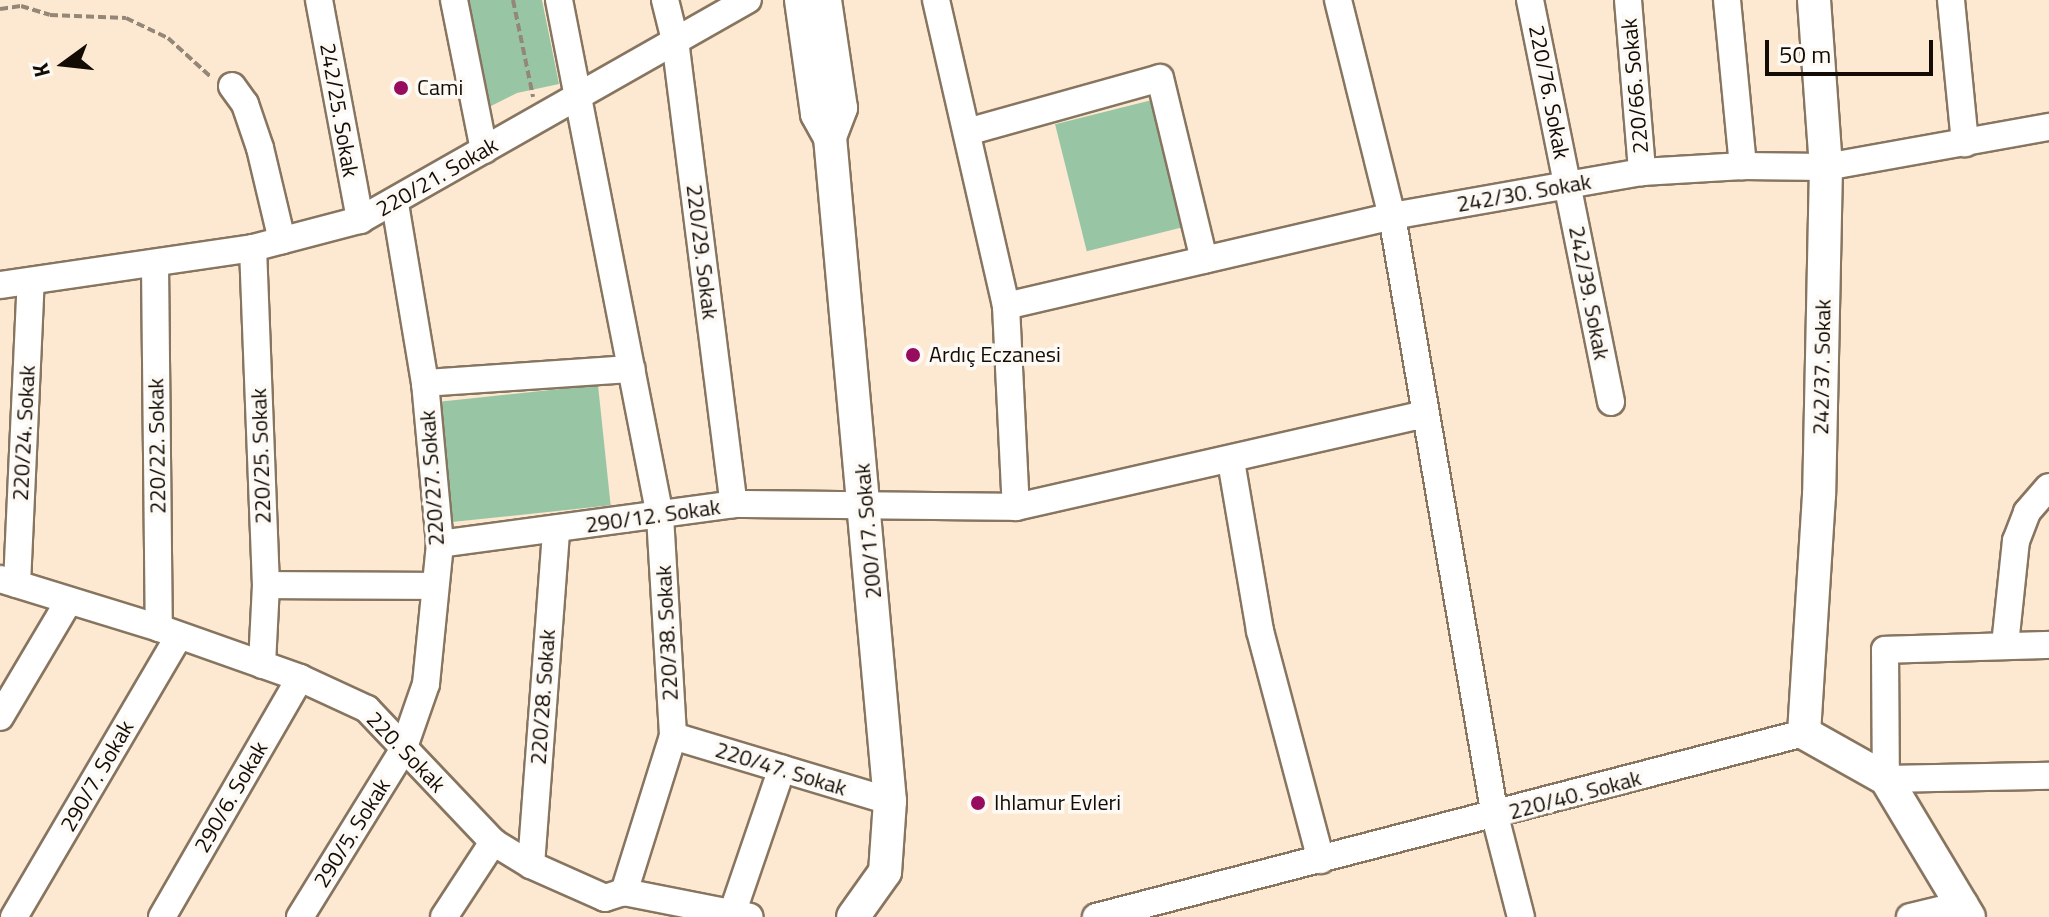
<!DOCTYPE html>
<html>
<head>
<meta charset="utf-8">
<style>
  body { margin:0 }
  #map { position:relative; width:2049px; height:917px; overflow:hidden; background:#fde9d2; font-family:"Titillium Web",sans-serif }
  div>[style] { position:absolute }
  .green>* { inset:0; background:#98c6a5; transform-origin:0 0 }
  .path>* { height:4px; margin-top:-2px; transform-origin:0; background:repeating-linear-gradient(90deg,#958777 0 8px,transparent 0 12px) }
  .roads { filter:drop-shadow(2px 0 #877560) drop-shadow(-2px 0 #877560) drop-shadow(0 2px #877560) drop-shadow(0 -2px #877560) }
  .minor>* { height:26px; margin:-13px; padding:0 13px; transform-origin:13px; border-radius:13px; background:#fff }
  .tertiary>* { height:32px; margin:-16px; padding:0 16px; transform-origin:16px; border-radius:16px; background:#fff }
  .dots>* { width:22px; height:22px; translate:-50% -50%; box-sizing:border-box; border:4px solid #fdf9f4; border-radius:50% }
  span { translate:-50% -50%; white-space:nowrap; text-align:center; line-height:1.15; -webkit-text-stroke:7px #fdf9f4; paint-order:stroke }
  .street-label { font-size:22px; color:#130c05 }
  .poi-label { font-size:22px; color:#130c05 }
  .left { translate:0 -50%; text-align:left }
  .north { position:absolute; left:24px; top:24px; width:80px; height:80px; -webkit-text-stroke:6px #fdf9f4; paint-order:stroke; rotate:255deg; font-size:22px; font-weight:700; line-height:32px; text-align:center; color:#130c05 }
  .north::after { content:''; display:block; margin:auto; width:28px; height:36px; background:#130c05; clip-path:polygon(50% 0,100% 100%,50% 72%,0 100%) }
  .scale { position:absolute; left:1765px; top:40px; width:168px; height:36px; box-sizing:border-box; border:4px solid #130c05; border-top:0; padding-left:10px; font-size:24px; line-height:28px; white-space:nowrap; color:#130c05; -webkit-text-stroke:6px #fdf9f4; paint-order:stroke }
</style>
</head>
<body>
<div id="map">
  <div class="green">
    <div style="clip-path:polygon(465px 0,542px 0,559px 84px,517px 93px,487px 108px)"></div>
    <div style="left:1156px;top:99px;width:131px;height:104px;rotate:76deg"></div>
    <div style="left:598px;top:385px;width:121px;height:162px;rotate:84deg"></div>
  </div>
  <div class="path">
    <div style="left:513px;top:0;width:99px;rotate:78.3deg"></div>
    <div style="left:0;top:9px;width:21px;rotate:-8deg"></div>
    <div style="left:21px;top:6px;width:30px;rotate:17deg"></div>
    <div style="left:50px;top:15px;width:76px;rotate:2.3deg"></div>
    <div style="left:126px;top:18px;width:47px;rotate:25.5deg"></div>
    <div style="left:168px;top:38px;width:58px;rotate:42.2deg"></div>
  </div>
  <div class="roads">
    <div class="minor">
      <div style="left:319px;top:0;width:224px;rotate:79.4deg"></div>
      <div style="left:454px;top:0;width:153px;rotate:78.7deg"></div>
      <div style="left:559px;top:0;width:526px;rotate:78.93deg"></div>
      <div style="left:660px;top:516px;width:220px;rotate:86.6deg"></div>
      <div style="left:673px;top:736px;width:164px;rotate:107.4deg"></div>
      <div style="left:665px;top:0;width:41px;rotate:76deg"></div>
      <div style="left:675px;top:40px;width:468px;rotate:82.8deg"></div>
      <div style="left:936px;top:0;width:314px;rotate:77.1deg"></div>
      <div style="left:1006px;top:306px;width:201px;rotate:87.2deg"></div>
      <div style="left:1338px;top:0;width:223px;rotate:76deg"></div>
      <div style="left:1392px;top:216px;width:609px;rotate:80.26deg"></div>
      <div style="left:1495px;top:816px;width:104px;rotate:75.6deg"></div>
      <div style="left:1530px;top:0;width:410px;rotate:78.6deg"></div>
      <div style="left:1628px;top:0;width:173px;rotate:85.3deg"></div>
      <div style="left:1727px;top:0;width:167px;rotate:84.5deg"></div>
      <div style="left:1951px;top:0;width:144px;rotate:84.4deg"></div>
      <div style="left:232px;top:86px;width:22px;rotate:54deg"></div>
      <div style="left:245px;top:104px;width:46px;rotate:71.2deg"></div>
      <div style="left:260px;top:148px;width:95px;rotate:76.6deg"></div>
      <div style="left:967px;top:132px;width:200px;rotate:-15.6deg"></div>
      <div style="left:1160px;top:78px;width:187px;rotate:76.4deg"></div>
      <div style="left:253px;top:248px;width:337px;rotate:87.8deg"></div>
      <div style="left:266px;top:585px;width:80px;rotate:92.9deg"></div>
      <div style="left:155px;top:264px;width:364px;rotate:89.4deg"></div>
      <div style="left:0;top:285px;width:256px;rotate:-8.3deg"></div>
      <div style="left:253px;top:248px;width:111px;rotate:-14.7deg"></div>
      <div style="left:360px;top:220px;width:446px;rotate:-29.6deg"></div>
      <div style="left:1006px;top:306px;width:396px;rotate:-13.1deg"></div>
      <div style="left:1392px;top:216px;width:178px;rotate:-10deg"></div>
      <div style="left:1567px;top:185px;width:76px;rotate:-9.8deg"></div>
      <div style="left:1642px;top:172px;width:101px;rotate:-3.4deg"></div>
      <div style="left:1743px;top:166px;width:83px;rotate:0.7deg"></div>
      <div style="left:1826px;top:167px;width:227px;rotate:-10.2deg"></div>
      <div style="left:425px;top:383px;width:207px;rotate:-3.9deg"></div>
      <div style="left:1231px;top:461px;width:172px;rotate:80.3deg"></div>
      <div style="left:1260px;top:631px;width:237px;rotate:75.1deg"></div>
      <div style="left:440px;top:544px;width:297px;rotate:-7.7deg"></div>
      <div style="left:734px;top:504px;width:282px;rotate:0.6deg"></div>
      <div style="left:1016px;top:507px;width:418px;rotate:-12.8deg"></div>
      <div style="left:0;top:579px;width:166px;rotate:17.1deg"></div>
      <div style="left:159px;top:628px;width:150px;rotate:19.5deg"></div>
      <div style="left:300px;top:678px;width:74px;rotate:24.8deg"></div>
      <div style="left:367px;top:709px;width:183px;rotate:46.5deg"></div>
      <div style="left:493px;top:842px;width:44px;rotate:31.2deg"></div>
      <div style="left:531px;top:865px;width:81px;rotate:24deg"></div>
      <div style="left:605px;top:898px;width:20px;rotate:-18deg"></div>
      <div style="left:624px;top:892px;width:128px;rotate:11.2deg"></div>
      <div style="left:17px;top:584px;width:303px;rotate:-87.4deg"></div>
      <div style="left:266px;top:585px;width:169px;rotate:0.3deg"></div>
      <div style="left:2005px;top:645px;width:105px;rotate:-84deg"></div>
      <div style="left:2016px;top:541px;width:31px;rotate:-69deg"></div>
      <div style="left:2027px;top:512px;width:33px;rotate:-49deg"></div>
      <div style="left:2049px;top:645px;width:164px;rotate:178.3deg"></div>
      <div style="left:1885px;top:650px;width:129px;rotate:89.6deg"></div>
      <div style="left:1886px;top:779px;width:163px;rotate:-1.1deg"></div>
      <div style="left:0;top:717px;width:135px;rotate:-59.3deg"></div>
      <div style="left:673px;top:736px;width:227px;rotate:16.7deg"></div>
      <div style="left:531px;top:865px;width:337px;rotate:-85.7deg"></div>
      <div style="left:14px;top:917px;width:326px;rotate:-59.6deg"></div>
      <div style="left:162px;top:917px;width:276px;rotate:-60deg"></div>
      <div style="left:300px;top:917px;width:196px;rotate:-58.3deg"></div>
      <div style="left:403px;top:750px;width:70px;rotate:-70.8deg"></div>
      <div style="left:426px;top:684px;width:141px;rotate:-84.3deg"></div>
      <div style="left:440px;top:544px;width:162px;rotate:-95.3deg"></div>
      <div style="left:425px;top:383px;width:181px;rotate:-99.5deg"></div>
      <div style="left:444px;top:917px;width:90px;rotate:-56.8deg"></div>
      <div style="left:731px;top:917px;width:157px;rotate:-71.1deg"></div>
      <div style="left:1096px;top:917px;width:732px;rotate:-14.57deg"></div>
      <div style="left:1910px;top:917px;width:56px;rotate:-13.5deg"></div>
    </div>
    <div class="tertiary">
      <div style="left:801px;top:0;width:115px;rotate:82deg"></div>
      <div style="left:817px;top:114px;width:26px;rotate:61deg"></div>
      <div style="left:830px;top:137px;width:667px;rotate:84.84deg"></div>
      <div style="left:890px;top:801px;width:71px;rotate:94deg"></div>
      <div style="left:885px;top:872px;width:55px;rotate:125.4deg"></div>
      <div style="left:825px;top:0;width:109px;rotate:81.6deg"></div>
      <div style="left:841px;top:108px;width:31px;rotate:111deg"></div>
      <div style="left:1814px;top:0;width:167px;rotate:85.9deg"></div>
      <div style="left:1826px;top:167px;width:328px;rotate:91.2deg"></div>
      <div style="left:1819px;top:495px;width:238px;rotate:93.6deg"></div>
      <div style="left:1804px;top:733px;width:94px;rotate:29.3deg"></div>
      <div style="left:1886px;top:779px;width:161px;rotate:59deg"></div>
    </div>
  </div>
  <div class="dots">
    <div style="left:401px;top:88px;background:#980c60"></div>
    <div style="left:913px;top:355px;background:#980c60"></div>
    <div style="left:978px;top:803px;background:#980c60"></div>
  </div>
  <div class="street-label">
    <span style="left:1635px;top:86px;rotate:-95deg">220/66. Sokak</span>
    <span style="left:1549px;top:92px;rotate:79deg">220/76. Sokak</span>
    <span style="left:339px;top:110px;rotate:80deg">242/25. Sokak</span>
    <span style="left:437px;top:177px;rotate:-30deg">220/21. Sokak</span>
    <span style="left:1524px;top:193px;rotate:-10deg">242/30. Sokak</span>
    <span style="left:702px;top:252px;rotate:83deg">220/29. Sokak</span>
    <span style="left:1589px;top:293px;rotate:79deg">242/39. Sokak</span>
    <span style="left:1822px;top:367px;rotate:-89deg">242/37. Sokak</span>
    <span style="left:24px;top:433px;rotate:-87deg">220/24. Sokak</span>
    <span style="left:157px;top:446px;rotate:-91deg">220/22. Sokak</span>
    <span style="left:261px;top:456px;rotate:-92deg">220/25. Sokak</span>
    <span style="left:432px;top:478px;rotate:-94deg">220/27. Sokak</span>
    <span style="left:653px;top:516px;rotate:-8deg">290/12. Sokak</span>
    <span style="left:868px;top:531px;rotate:-95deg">200/17. Sokak</span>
    <span style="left:667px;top:633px;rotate:-93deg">220/38. Sokak</span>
    <span style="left:543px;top:697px;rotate:-86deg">220/28. Sokak</span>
    <span style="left:406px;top:752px;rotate:46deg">220. Sokak</span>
    <span style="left:781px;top:769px;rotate:17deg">220/47. Sokak</span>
    <span style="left:97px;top:776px;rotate:-60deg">290/7. Sokak</span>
    <span style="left:1575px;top:795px;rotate:-15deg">220/40. Sokak</span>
    <span style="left:231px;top:797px;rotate:-60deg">290/6. Sokak</span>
    <span style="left:352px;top:833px;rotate:-58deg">290/5. Sokak</span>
  </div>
  <div class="poi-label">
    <span class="left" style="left:417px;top:88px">Cami</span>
    <span class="left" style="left:929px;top:355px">Ardıç Eczanesi</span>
    <span class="left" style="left:994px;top:803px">Ihlamur Evleri</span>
  </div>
  <div class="north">K</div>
  <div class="scale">50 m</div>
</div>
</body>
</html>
